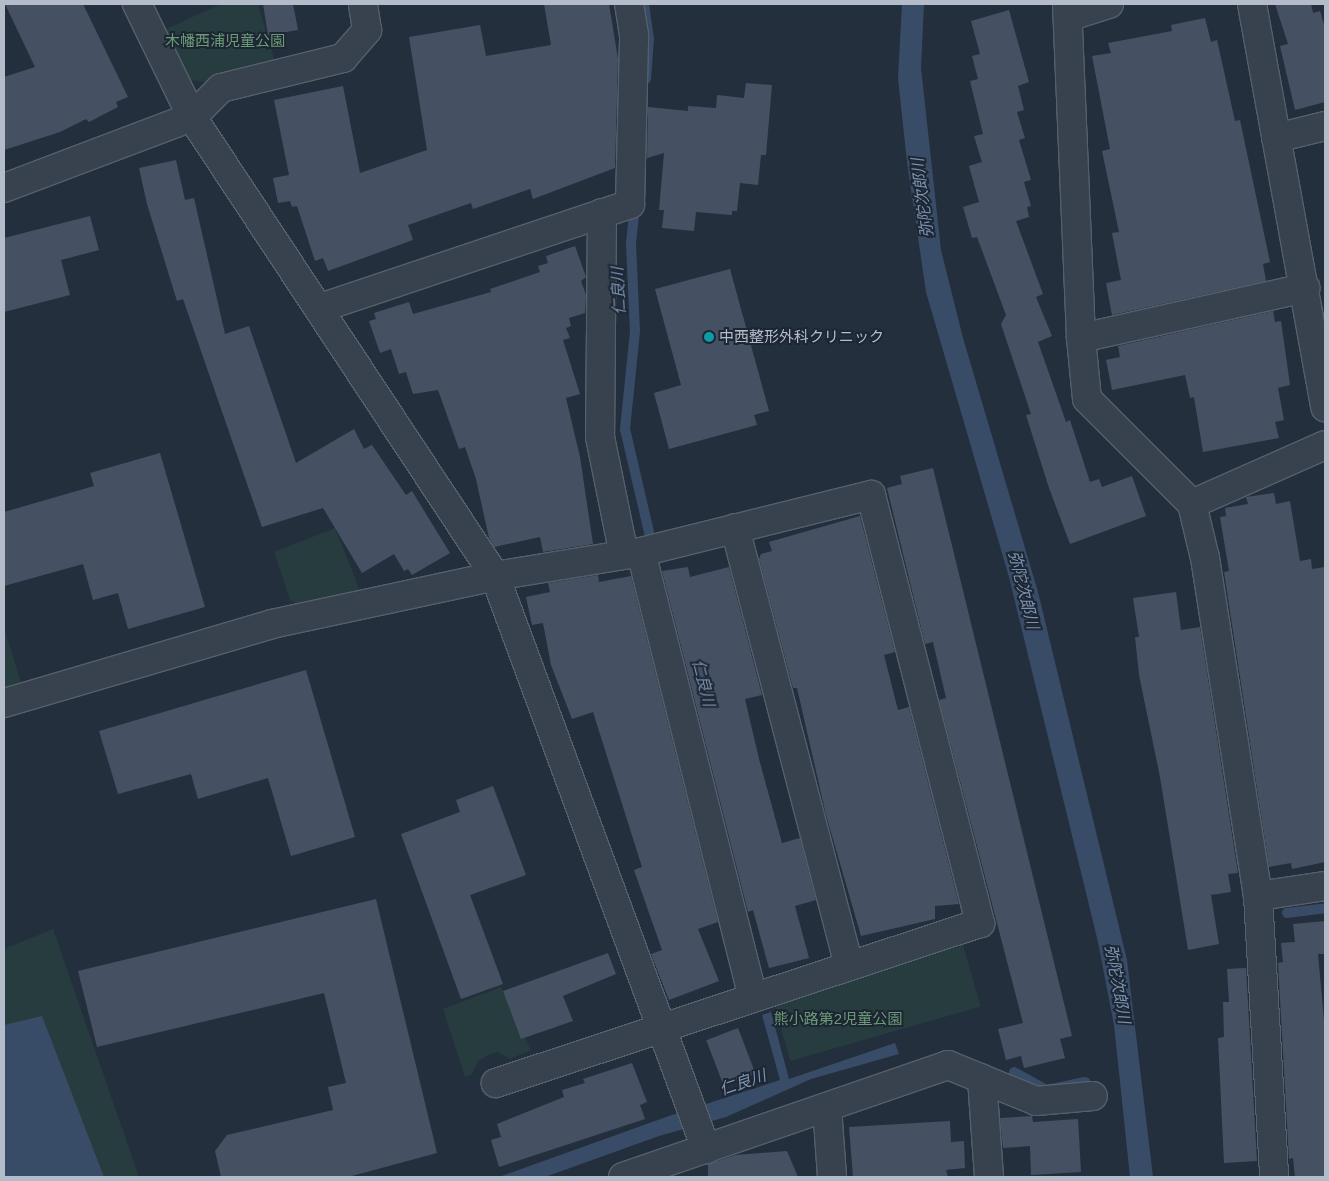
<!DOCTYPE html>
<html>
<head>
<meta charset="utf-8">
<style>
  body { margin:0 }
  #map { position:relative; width:1329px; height:1181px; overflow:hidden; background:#242f3e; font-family:Arial,"Noto Sans JP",sans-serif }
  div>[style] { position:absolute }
  .green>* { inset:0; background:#263c3f; transform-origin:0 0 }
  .water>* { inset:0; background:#394c67 }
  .stream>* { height:10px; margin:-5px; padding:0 5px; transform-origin:5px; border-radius:5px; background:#394c67 }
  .building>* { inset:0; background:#455162; transform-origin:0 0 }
  .roads { filter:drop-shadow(1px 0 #565f6c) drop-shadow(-1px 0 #565f6c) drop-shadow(0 1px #565f6c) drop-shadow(0 -1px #565f6c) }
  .street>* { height:28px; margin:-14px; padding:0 14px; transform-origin:14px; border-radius:14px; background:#38414e }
  .dots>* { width:14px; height:14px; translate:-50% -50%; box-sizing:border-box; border:2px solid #1d2633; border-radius:50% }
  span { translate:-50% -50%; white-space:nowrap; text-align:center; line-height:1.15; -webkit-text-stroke:4px #1d2633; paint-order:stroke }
  .park-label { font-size:15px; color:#6b9a76 }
  .poi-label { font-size:15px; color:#b4bcc9 }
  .left { translate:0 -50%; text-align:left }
  .water-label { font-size:16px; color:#7c92b1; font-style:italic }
  .frame { position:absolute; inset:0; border:5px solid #b4bcc9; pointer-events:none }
</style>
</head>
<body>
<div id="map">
  <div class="green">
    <div style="clip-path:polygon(221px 4px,258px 4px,275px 62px,210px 82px,188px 80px,166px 29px)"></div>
    <div style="clip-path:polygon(335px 528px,361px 593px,305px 608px,290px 600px,274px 552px)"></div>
    <div style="clip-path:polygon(4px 628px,23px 688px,4px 694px)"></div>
    <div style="clip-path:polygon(53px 929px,139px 1177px,4px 1177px,4px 949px)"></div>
    <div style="left:963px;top:945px;width:64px;height:198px;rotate:74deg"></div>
    <div style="clip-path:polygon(501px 987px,531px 1050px,510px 1059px,498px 1052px,490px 1054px,478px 1061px,472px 1074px,465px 1077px,443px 1009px)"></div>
  </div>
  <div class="water">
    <div style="clip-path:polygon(902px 4px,924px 4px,921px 68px,941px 250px,963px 338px,1038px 592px,1127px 960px,1153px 1177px,1130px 1177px,1114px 1025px,1098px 942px,1009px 577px,926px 292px,907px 162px,898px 78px)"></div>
    <div style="clip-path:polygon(771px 1012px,789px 1079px,895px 1043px,899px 1054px,811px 1079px,726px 1117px,659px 1136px,545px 1177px,499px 1177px,669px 1116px,780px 1080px,762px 1015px)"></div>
    <div style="clip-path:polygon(42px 1016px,104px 1177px,4px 1177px,4px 1025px)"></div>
  </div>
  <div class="stream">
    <div style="left:644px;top:4px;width:35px;rotate:82deg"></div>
    <div style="left:649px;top:39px;width:40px;rotate:94.3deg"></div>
    <div style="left:635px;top:205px;width:39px;rotate:96deg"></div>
    <div style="left:631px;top:244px;width:87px;rotate:87.4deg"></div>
    <div style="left:635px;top:331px;width:99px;rotate:95.8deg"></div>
    <div style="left:625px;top:429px;width:123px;rotate:76.9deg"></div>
    <div style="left:1287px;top:913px;width:38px;rotate:-7deg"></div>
    <div style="left:1014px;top:1072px;width:38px;rotate:29deg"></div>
    <div style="left:1047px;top:1090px;width:39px;rotate:-12deg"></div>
  </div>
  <div class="building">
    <div style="clip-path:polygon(5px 4px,83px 4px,128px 97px,116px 102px,118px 107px,89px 122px,86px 119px,60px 132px,4px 150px,4px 77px,35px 67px)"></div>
    <div style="clip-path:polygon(263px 4px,293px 4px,298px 30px,268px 35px)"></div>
    <div style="clip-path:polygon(544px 4px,609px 4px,618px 59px,615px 168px,533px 199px,530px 189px,473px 209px,471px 203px,408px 225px,413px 240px,328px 271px,323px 258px,315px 261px,297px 206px,292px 207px,290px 201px,278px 203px,273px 178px,289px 175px,274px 100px,343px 86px,360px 173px,427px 150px,409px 37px,480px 25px,486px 56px,551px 45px)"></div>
    <div style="clip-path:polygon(1275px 4px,1311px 4px,1313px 13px,1320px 11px,1325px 28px,1325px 102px,1295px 110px,1280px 46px,1288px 44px)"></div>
    <div style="clip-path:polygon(1009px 10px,1029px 82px,1018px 86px,1024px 110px,1017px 112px,1025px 138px,1019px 140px,1031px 180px,1024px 182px,1031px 206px,1027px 207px,1029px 217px,1016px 221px,1043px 294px,1036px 297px,1052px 336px,1038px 342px,1066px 422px,1070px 420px,1090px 482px,1099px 479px,1102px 487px,1132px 476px,1146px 516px,1070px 544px,1049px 488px,1026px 415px,1031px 414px,1001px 324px,1006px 315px,977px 237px,972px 238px,963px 207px,979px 202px,969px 166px,982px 162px,974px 136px,983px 134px,970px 81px,978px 79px,972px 56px,980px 54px,971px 21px)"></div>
    <div style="clip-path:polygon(1205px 18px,1211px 42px,1217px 40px,1235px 121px,1240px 120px,1270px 262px,1263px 264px,1266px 281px,1112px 315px,1106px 283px,1121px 280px,1112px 233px,1119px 232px,1102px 151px,1110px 149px,1092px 56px,1111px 53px,1108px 43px,1172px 31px,1171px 25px)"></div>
    <div style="clip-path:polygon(746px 83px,772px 85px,766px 155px,761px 155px,758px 185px,740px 183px,737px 211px,732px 211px,732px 215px,696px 212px,694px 231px,662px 228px,664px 210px,659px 210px,664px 153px,647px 158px,648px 107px,688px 111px,688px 106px,716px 108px,717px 95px,744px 98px)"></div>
    <div style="clip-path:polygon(176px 160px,185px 200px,194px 198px,225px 334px,249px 326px,296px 463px,354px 429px,364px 449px,372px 445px,406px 495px,412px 491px,450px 553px,412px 575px,408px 569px,404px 571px,394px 554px,362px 573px,323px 508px,262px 527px,183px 299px,177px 301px,147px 204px,139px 168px)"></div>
    <div style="clip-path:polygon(90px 216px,99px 250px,61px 260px,70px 295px,4px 312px,4px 238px)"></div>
    <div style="clip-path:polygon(575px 246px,586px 277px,581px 281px,586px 295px,585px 313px,569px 318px,571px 326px,566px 328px,570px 338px,563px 340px,580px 394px,566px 398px,580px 457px,593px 544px,543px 552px,540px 537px,494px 547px,489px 538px,476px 479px,465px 447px,459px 449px,438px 390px,413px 394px,406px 372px,399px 374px,391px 349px,380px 353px,369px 321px,376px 319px,374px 313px,409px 302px,413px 314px,491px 292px,490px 289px,540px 272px,538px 266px,548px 263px,546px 256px)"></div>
    <div style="clip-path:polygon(730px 269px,769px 411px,754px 415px,757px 425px,669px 449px,654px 393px,681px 385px,655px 289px)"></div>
    <div style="clip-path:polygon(1273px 311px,1275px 322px,1281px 321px,1290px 385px,1278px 388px,1284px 420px,1275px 422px,1279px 438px,1203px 452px,1194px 397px,1190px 398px,1185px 375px,1112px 390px,1106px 360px,1120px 357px,1118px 346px)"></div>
    <div style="clip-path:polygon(160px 453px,205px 607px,128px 629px,118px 593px,93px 600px,83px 564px,4px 586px,4px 512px,94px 486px,90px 473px)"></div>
    <div style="clip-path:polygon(933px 468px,1072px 1036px,1060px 1039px,1065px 1058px,1024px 1068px,1021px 1056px,1006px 1060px,998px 1029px,1023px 1023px,939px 700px,946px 698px,933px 642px,925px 644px,887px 488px,902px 484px,900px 476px)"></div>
    <div style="clip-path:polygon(1274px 493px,1276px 504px,1290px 501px,1300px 561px,1311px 559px,1312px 569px,1325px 567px,1325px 862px,1292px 869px,1291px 863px,1269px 867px,1224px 572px,1229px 571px,1220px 517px,1226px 516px,1225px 508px,1248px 504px,1246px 497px)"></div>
    <div style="clip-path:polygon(860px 516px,895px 652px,884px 655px,898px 710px,909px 707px,959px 904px,935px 906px,935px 919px,861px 936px,826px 815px,797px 688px,793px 688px,759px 559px,761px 554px,772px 551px,769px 542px)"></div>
    <div style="clip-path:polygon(688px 567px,690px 577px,729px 567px,762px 695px,745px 699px,759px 759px,782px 843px,800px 838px,816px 900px,795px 906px,809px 958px,769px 968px,753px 910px,748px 912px,662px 571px)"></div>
    <div style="clip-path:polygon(598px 575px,599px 582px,631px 576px,718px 922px,698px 929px,719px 981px,669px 1000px,651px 954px,662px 950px,634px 870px,642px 867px,593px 712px,572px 719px,551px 665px,543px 623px,532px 625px,526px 597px,550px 592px,548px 583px)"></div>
    <div style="clip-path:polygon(1176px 592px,1181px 630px,1200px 627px,1238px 873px,1228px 874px,1231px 892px,1211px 895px,1219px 944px,1188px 950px,1160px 777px,1139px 675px,1135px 637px,1139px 637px,1133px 598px)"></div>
    <div style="clip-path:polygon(306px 670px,355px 837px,291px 856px,268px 778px,198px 799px,191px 774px,118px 794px,99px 731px)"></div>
    <div style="clip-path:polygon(493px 786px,526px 875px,470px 895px,503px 984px,461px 999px,401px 834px,460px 812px,456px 800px)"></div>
    <div style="clip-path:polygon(376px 899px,437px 1153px,348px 1177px,221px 1177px,215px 1151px,227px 1135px,333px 1110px,328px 1087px,346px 1083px,324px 993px,97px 1047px,78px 971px)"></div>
    <div style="clip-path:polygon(1325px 921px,1325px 954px,1318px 954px,1325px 1031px,1325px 1177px,1295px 1177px,1293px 1158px,1289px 1159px,1278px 963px,1283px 962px,1281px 943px,1295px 942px,1293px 924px)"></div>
    <div style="clip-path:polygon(608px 953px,616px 974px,563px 996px,573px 1021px,521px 1039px,503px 991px)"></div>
    <div style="clip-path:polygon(1246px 968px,1257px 1161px,1224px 1163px,1218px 1038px,1224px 1037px,1223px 1002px,1229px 1002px,1227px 969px)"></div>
    <div style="left:738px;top:1028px;width:49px;height:34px;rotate:69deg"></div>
    <div style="clip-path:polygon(632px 1063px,647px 1102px,640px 1105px,645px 1119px,499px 1167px,491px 1140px,501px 1137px,497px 1124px,564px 1097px,562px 1090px,585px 1083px,583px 1079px)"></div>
    <div style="clip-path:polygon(1032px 1116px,1033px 1122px,1078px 1119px,1081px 1172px,1031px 1175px,1030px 1146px,1003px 1148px,1000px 1118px)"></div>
    <div style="clip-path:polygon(950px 1121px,951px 1142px,964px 1141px,965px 1168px,946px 1170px,948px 1177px,853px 1177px,849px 1127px)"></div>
    <div style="clip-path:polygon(787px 1151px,798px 1177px,708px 1177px,708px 1164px,736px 1155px)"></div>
  </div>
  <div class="roads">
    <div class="street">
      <div style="left:137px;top:4px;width:126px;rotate:64deg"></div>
      <div style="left:192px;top:117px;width:550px;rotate:56.57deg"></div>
      <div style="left:495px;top:576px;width:611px;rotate:69.78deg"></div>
      <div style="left:1067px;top:4px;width:334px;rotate:87.6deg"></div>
      <div style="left:1081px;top:338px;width:61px;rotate:84.4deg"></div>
      <div style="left:1087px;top:399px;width:148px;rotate:45deg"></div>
      <div style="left:1192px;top:504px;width:56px;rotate:76.5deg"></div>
      <div style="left:1205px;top:558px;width:342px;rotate:81.1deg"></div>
      <div style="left:1258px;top:896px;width:281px;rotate:86.7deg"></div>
      <div style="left:1252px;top:4px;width:410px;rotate:79.7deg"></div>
      <div style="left:1068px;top:17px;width:43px;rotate:-17.6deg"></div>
      <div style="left:1276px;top:138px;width:50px;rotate:-13.8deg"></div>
      <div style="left:4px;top:188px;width:201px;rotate:-20.7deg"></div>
      <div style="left:192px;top:117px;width:41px;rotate:-45deg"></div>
      <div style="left:221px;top:88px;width:126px;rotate:-13.8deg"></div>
      <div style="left:343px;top:58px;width:37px;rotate:-49deg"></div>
      <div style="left:367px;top:30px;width:26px;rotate:-99deg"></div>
      <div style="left:602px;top:213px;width:224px;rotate:90.5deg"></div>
      <div style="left:600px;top:437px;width:120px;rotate:78.5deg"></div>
      <div style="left:320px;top:308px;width:327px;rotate:-18.5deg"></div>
      <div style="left:630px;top:204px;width:169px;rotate:-88.6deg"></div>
      <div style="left:634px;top:35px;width:31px;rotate:-99deg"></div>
      <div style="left:1081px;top:338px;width:230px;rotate:-12.6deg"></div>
      <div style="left:1192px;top:504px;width:145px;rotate:-23.9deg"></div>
      <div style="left:735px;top:528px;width:452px;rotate:75.4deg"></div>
      <div style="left:641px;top:552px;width:459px;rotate:75.9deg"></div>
      <div style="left:4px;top:703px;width:279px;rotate:-16.4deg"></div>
      <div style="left:272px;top:624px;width:228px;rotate:-12.1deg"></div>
      <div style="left:495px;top:576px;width:148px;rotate:-9.3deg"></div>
      <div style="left:641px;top:552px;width:237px;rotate:-13.9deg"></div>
      <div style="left:871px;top:495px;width:442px;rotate:75.7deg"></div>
      <div style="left:980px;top:923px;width:510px;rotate:161.71deg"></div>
      <div style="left:1258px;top:896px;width:68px;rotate:-8.5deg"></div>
      <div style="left:982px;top:1079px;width:98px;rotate:85.9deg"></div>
      <div style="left:827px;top:1107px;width:70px;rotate:85.9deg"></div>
      <div style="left:623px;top:1177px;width:344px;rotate:-19deg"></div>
      <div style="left:948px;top:1065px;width:95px;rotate:22.2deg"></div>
      <div style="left:1036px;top:1101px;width:57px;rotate:-5deg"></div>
    </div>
  </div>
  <div class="dots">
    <div style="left:709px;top:337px;background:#0f9aa8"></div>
  </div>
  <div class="park-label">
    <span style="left:225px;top:41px">木幡西浦児童公園</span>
    <span style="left:838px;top:1019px">熊小路第2児童公園</span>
  </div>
  <div class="poi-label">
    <span class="left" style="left:719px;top:337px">中西整形外科クリニック</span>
  </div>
  <div class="water-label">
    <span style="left:923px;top:198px;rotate:-97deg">弥陀次郎川</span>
    <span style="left:619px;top:291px;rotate:-93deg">仁良川</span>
    <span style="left:1023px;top:590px;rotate:76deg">弥陀次郎川</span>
    <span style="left:703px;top:683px;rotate:76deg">仁良川</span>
    <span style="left:1117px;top:984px;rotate:80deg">弥陀次郎川</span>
    <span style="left:743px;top:1083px;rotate:-19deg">仁良川</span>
  </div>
  <div class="frame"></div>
</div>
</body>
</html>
